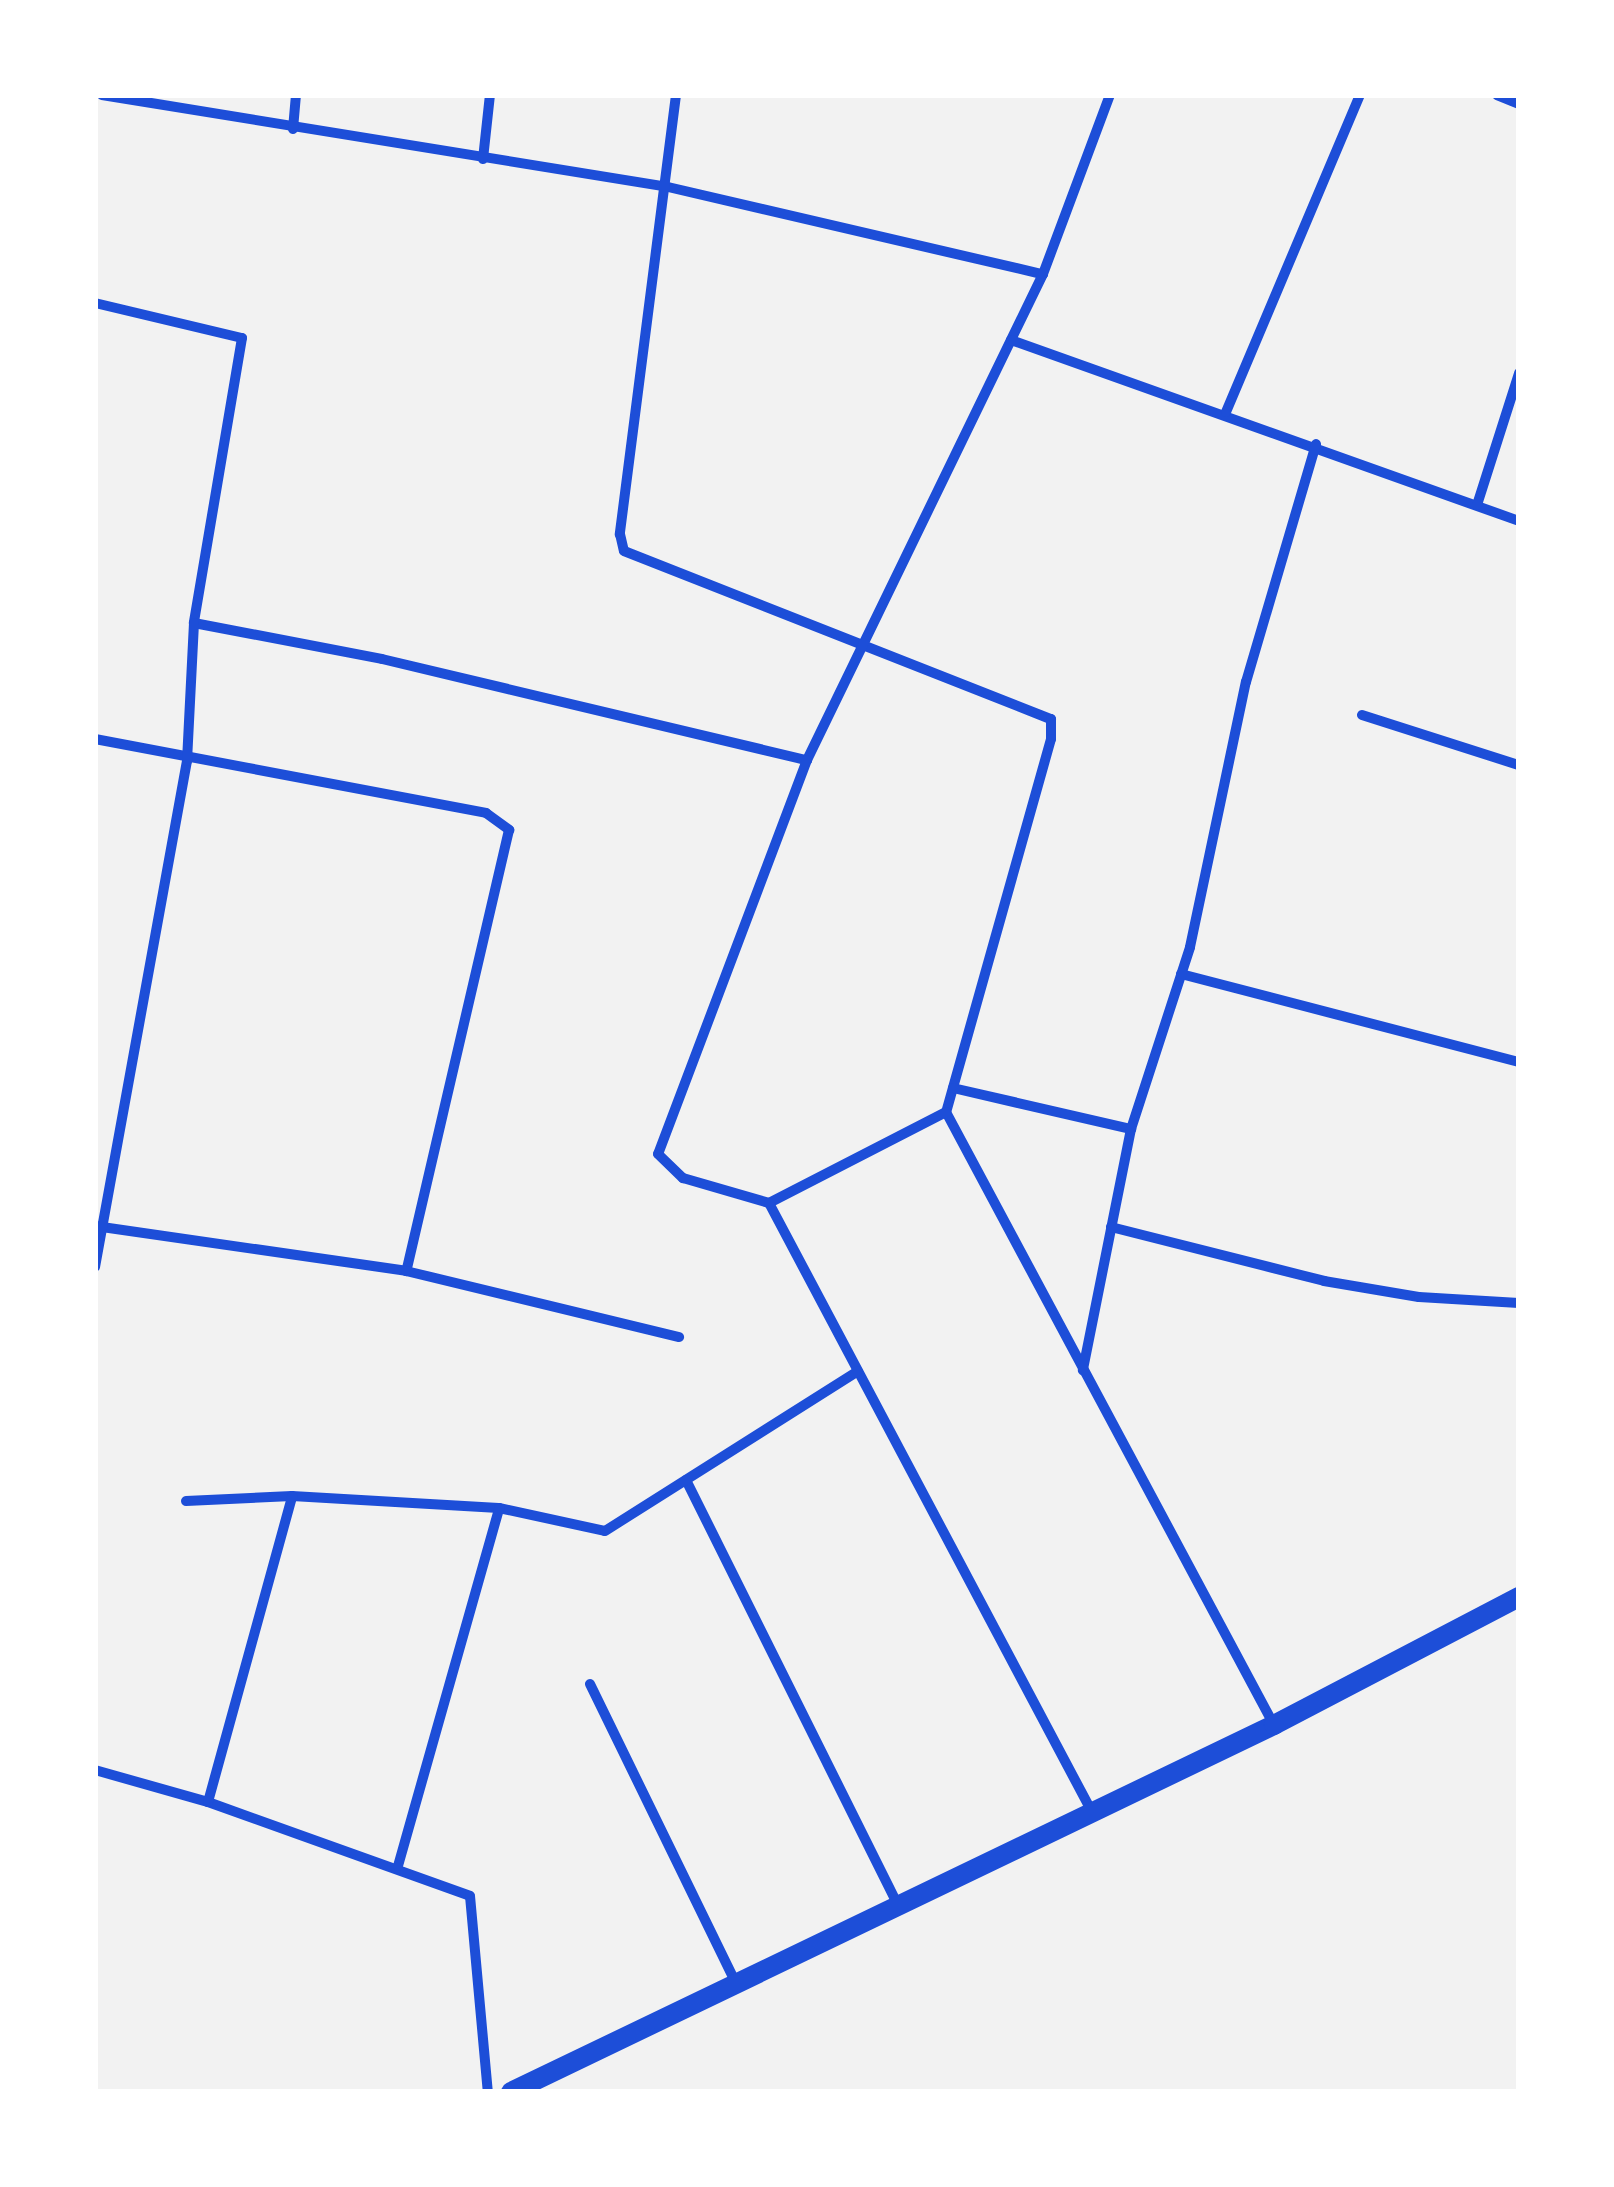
<!DOCTYPE html>
<html>
<head>
<meta charset="utf-8">
<style>
  body { margin:0 }
  #map { position:relative; width:1614px; height:2187px; overflow:hidden; background:#f2f2f2; font-family:Signika,sans-serif }
  div>[style] { position:absolute }
  .minor>* { height:10px; margin:-5px; padding:0 5px; transform-origin:5px; border-radius:5px; background:#1d4ed8 }
  .secondary>* { height:20px; margin:-10px; padding:0 10px; transform-origin:10px; border-radius:10px; background:#1d4ed8 }
  span { translate:-50% -50%; white-space:nowrap; text-align:center; line-height:1.15; -webkit-text-stroke:8px #fff; paint-order:stroke }
  .frame { position:absolute; inset:0; border:98px solid #fff; pointer-events:none }
</style>
</head>
<body>
<div id="map">
  <div class="minor">
    <div style="left:102px;top:95px;width:573px;rotate:9.23deg"></div>
    <div style="left:668px;top:187px;width:385px;rotate:13.1deg"></div>
    <div style="left:676px;top:95px;width:443px;rotate:97.3deg"></div>
    <div style="left:620px;top:534px;width:17px;rotate:77deg"></div>
    <div style="left:624px;top:551px;width:459px;rotate:21.5deg"></div>
    <div style="left:1051px;top:719px;width:20px;rotate:90deg"></div>
    <div style="left:1051px;top:739px;width:387px;rotate:105.7deg"></div>
    <div style="left:946px;top:1112px;width:695px;rotate:61.85deg"></div>
    <div style="left:1497px;top:95px;width:24px;rotate:22deg"></div>
    <div style="left:293px;top:129px;width:34px;rotate:-85deg"></div>
    <div style="left:483px;top:159px;width:64px;rotate:-83.8deg"></div>
    <div style="left:95px;top:303px;width:151px;rotate:13.4deg"></div>
    <div style="left:242px;top:338px;width:289px;rotate:99.6deg"></div>
    <div style="left:194px;top:623px;width:191px;rotate:10.8deg"></div>
    <div style="left:382px;top:659px;width:437px;rotate:13.4deg"></div>
    <div style="left:807px;top:760px;width:540px;rotate:-64.1deg"></div>
    <div style="left:1043px;top:274px;width:191px;rotate:-69.5deg"></div>
    <div style="left:1011px;top:340px;width:539px;rotate:19.61deg"></div>
    <div style="left:1226px;top:412px;width:344px;rotate:-67.1deg"></div>
    <div style="left:1477px;top:505px;width:139px;rotate:-72.3deg"></div>
    <div style="left:1362px;top:715px;width:165px;rotate:17.7deg"></div>
    <div style="left:95px;top:739px;width:398px;rotate:10.7deg"></div>
    <div style="left:486px;top:813px;width:29px;rotate:36deg"></div>
    <div style="left:509px;top:830px;width:453px;rotate:103.1deg"></div>
    <div style="left:807px;top:760px;width:421px;rotate:110.7deg"></div>
    <div style="left:658px;top:1154px;width:35px;rotate:44deg"></div>
    <div style="left:683px;top:1178px;width:90px;rotate:16.2deg"></div>
    <div style="left:769px;top:1203px;width:199px;rotate:-27.2deg"></div>
    <div style="left:1181px;top:974px;width:349px;rotate:14.6deg"></div>
    <div style="left:953px;top:1088px;width:183px;rotate:13deg"></div>
    <div style="left:1131px;top:1129px;width:246px;rotate:101.3deg"></div>
    <div style="left:1131px;top:1129px;width:191px;rotate:-72deg"></div>
    <div style="left:1190px;top:947px;width:271px;rotate:-78.1deg"></div>
    <div style="left:1246px;top:682px;width:248px;rotate:-73.6deg"></div>
    <div style="left:769px;top:1203px;width:689px;rotate:62.06deg"></div>
    <div style="left:95px;top:1226px;width:314px;rotate:8.2deg"></div>
    <div style="left:406px;top:1271px;width:281px;rotate:13.6deg"></div>
    <div style="left:1111px;top:1227px;width:220px;rotate:14.2deg"></div>
    <div style="left:1324px;top:1281px;width:96px;rotate:9.6deg"></div>
    <div style="left:1419px;top:1297px;width:100px;rotate:3.4deg"></div>
    <div style="left:95px;top:1267px;width:514px;rotate:-79.7deg"></div>
    <div style="left:187px;top:761px;width:138px;rotate:-87.1deg"></div>
    <div style="left:686px;top:1480px;width:476px;rotate:63.5deg"></div>
    <div style="left:186px;top:1501px;width:106px;rotate:-2.7deg"></div>
    <div style="left:292px;top:1496px;width:207px;rotate:3.3deg"></div>
    <div style="left:499px;top:1508px;width:108px;rotate:12.2deg"></div>
    <div style="left:605px;top:1531px;width:299px;rotate:-32.3deg"></div>
    <div style="left:590px;top:1684px;width:333px;rotate:64deg"></div>
    <div style="left:95px;top:1770px;width:117px;rotate:15.8deg"></div>
    <div style="left:208px;top:1802px;width:278px;rotate:19.7deg"></div>
    <div style="left:470px;top:1896px;width:197px;rotate:84.8deg"></div>
    <div style="left:208px;top:1802px;width:317px;rotate:-74.6deg"></div>
    <div style="left:398px;top:1866px;width:372px;rotate:-74.2deg"></div>
  </div>
  <div class="secondary">
    <div style="left:511px;top:2092px;width:847px;rotate:-25.69deg"></div>
    <div style="left:1274px;top:1725px;width:276px;rotate:-27.6deg"></div>
  </div>
  <div class="frame"></div>
</div>
</body>
</html>
